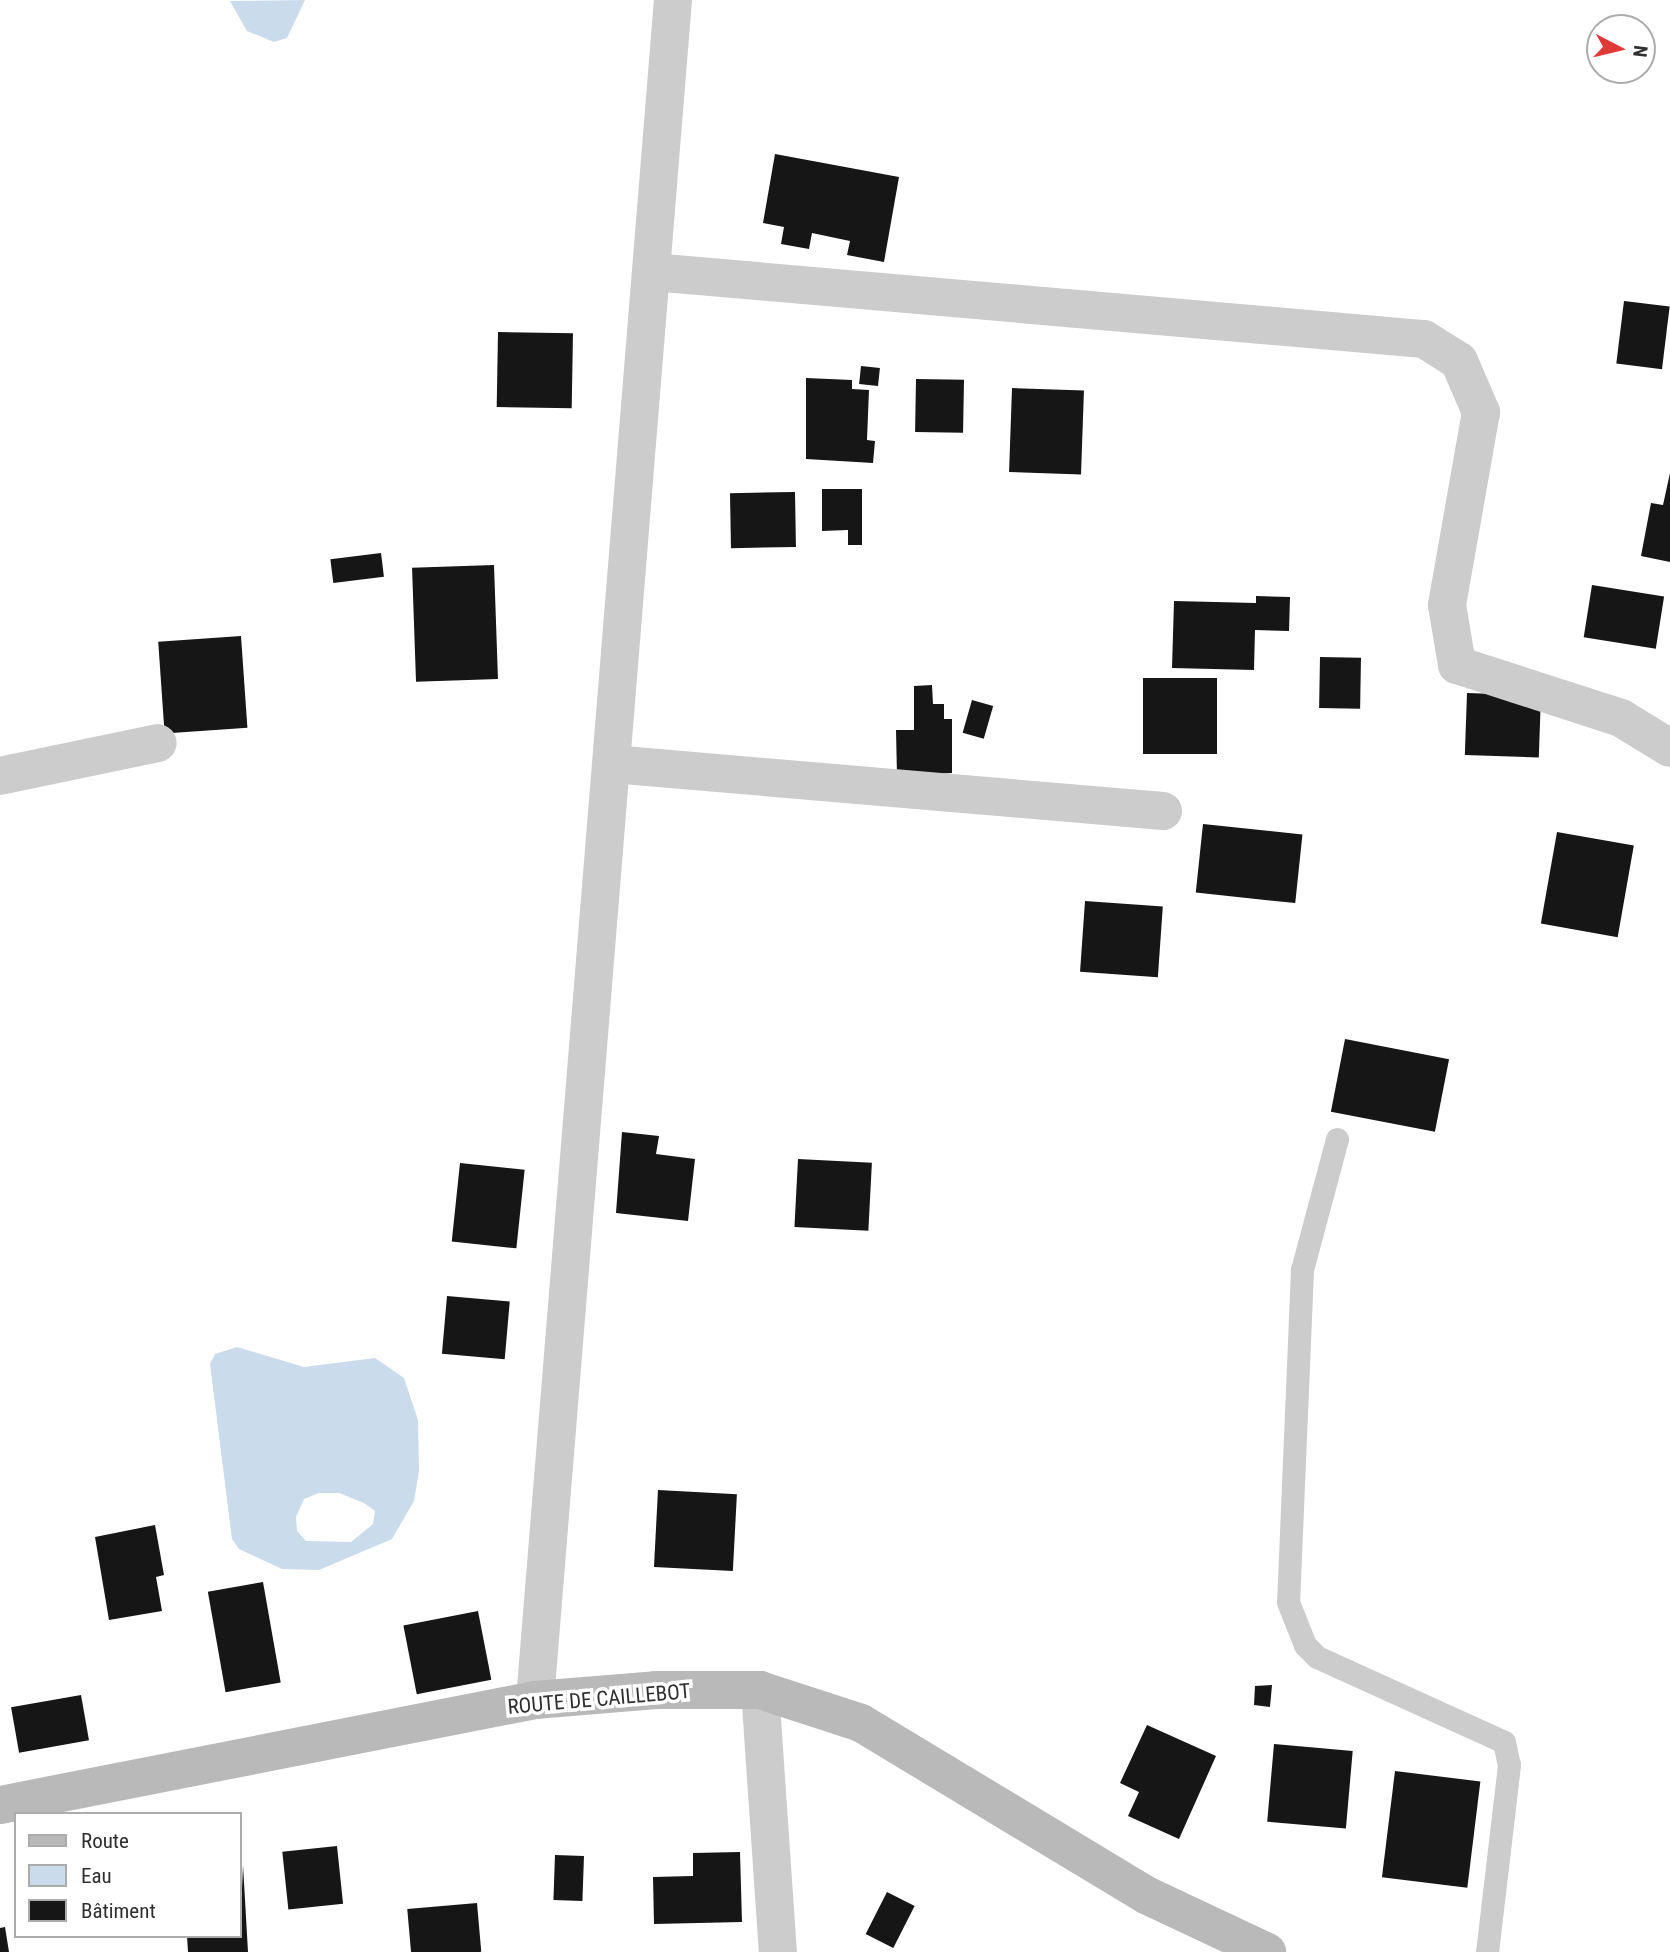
<!DOCTYPE html>
<html>
<head>
<meta charset="utf-8">
<style>
  body { margin:0 }
  #map { position:relative; width:1670px; height:1952px; overflow:hidden; background:#fff; font-family:"Roboto Condensed",sans-serif }
  div>[style] { position:absolute }
  .water>* { inset:0; background:#cadceb }
  .building>* { inset:0; background:#161616; transform-origin:0 0 }
  .service>* { height:23px; margin:-11.5px; padding:0 11.5px; transform-origin:11.5px; border-radius:11.5px; background:#ccc }
  .minor>* { height:38px; margin:-19px; padding:0 19px; transform-origin:19px; border-radius:19px; background:#ccc }
  .secondary>* { height:38px; margin:-19px; padding:0 19px; transform-origin:19px; border-radius:19px; background:#b9b9b9 }
  span { translate:-50% -50%; white-space:nowrap; text-align:center; line-height:1.15; -webkit-text-stroke:7px #fff; paint-order:stroke }
  .street-label { font-size:21px; color:#2f2f2f }
  .legend { position:absolute; left:14px; top:1812px; width:228px; height:126px; box-sizing:border-box; background:#fff; border:2px solid #acacac; margin:0; padding:9px 12px; list-style:none; font-size:21px; color:#2f2f2f }
  .legend li { display:flex; align-items:center; gap:14px; height:35px }
  .legend b { width:35px; border:2px solid #acacac }
  .north { position:absolute; left:1586px; top:14px; width:70px; height:70px; box-sizing:border-box; background:#fff; border:2px solid #acacac; border-radius:50%; rotate:97deg; font-size:19px; font-weight:700; line-height:28px; text-align:center; color:#2f2f2f }
  .north::after { content:''; display:block; margin:auto; width:24px; height:32px; background:#e03937; clip-path:polygon(50% 0,100% 100%,50% 72%,0 100%) }
</style>
</head>
<body>
<div id="map">
  <div class="water">
    <div style="clip-path:polygon(305px 0,287px 38px,274px 42px,247px 31px,230px 1px)"></div>
    <div style="clip-path:polygon(evenodd,237px 1347px,304px 1367px,375px 1358px,404px 1378px,418px 1420px,419px 1471px,414px 1501px,392px 1539px,319px 1570px,282px 1569px,239px 1549px,232px 1539px,210px 1364px,215px 1354px,237px 1347px,319px 1493px,339px 1493px,364px 1503px,375px 1511px,373px 1524px,351px 1542px,306px 1541px,297px 1531px,296px 1517px,304px 1499px,319px 1493px)"></div>
  </div>
  <div class="building">
    <div style="clip-path:polygon(775px 154px,899px 177px,884px 262px,847px 255px,850px 241px,812px 233px,809px 249px,781px 244px,784px 227px,763px 223px)"></div>
    <div style="left:1624px;top:301px;width:46px;height:63px;rotate:7deg"></div>
    <div style="left:498px;top:332px;width:75px;height:75px;rotate:1deg"></div>
    <div style="left:861px;top:366px;width:19px;height:18px;rotate:6deg"></div>
    <div style="clip-path:polygon(806px 378px,852px 380px,852px 389px,869px 390px,867px 440px,875px 441px,873px 463px,806px 459px)"></div>
    <div style="left:916px;top:379px;width:48px;height:53px;rotate:1deg"></div>
    <div style="left:1012px;top:388px;width:72px;height:84px;rotate:2deg"></div>
    <div style="clip-path:polygon(1670px 473px,1670px 562px,1641px 556px,1651px 503px,1663px 505px)"></div>
    <div style="clip-path:polygon(822px 489px,862px 489px,862px 545px,848px 545px,848px 530px,822px 531px)"></div>
    <div style="left:795px;top:492px;width:55px;height:65px;rotate:89deg"></div>
    <div style="left:381px;top:553px;width:24px;height:51px;rotate:83deg"></div>
    <div style="left:494px;top:565px;width:114px;height:82px;rotate:88deg"></div>
    <div style="left:1592px;top:585px;width:73px;height:53px;rotate:9deg"></div>
    <div style="clip-path:polygon(1256px 596px,1290px 597px,1289px 631px,1255px 630px,1254px 670px,1172px 668px,1174px 601px,1256px 603px)"></div>
    <div style="left:241px;top:636px;width:92px;height:83px;rotate:86deg"></div>
    <div style="left:1320px;top:657px;width:41px;height:51px;rotate:1deg"></div>
    <div style="left:1143px;top:678px;width:74px;height:76px"></div>
    <div style="clip-path:polygon(932px 685px,933px 704px,944px 704px,944px 719px,952px 719px,952px 773px,897px 776px,896px 730px,914px 730px,914px 686px)"></div>
    <div style="left:1467px;top:693px;width:74px;height:62px;rotate:2deg"></div>
    <div style="left:972px;top:700px;width:22px;height:34px;rotate:16deg"></div>
    <div style="left:1203px;top:824px;width:100px;height:69px;rotate:6deg"></div>
    <div style="left:1557px;top:832px;width:78px;height:93px;rotate:10deg"></div>
    <div style="left:1085px;top:901px;width:78px;height:71px;rotate:4deg"></div>
    <div style="left:1345px;top:1039px;width:106px;height:74px;rotate:11deg"></div>
    <div style="clip-path:polygon(622px 1132px,659px 1136px,656px 1154px,695px 1159px,688px 1221px,616px 1213px)"></div>
    <div style="left:798px;top:1159px;width:74px;height:68px;rotate:3deg"></div>
    <div style="left:460px;top:1163px;width:65px;height:79px;rotate:6deg"></div>
    <div style="left:447px;top:1296px;width:63px;height:58px;rotate:5deg"></div>
    <div style="left:658px;top:1490px;width:79px;height:77px;rotate:3deg"></div>
    <div style="clip-path:polygon(155px 1525px,164px 1575px,156px 1577px,162px 1611px,109px 1620px,95px 1537px)"></div>
    <div style="left:263px;top:1582px;width:102px;height:56px;rotate:80deg"></div>
    <div style="left:478px;top:1611px;width:70px;height:76px;rotate:79deg"></div>
    <div style="clip-path:polygon(1272px 1685px,1270px 1707px,1254px 1705px,1255px 1686px)"></div>
    <div style="left:81px;top:1695px;width:46px;height:71px;rotate:80deg"></div>
    <div style="clip-path:polygon(1147px 1725px,1216px 1756px,1179px 1839px,1128px 1816px,1139px 1792px,1120px 1783px)"></div>
    <div style="left:1274px;top:1744px;width:79px;height:78px;rotate:5deg"></div>
    <div style="left:1395px;top:1771px;width:86px;height:107px;rotate:7deg"></div>
    <div style="left:337px;top:1846px;width:58px;height:55px;rotate:84deg"></div>
    <div style="clip-path:polygon(740px 1852px,742px 1922px,654px 1924px,653px 1877px,693px 1876px,693px 1853px)"></div>
    <div style="left:555px;top:1855px;width:29px;height:45px;rotate:2deg"></div>
    <div style="clip-path:polygon(243px 1865px,248px 1952px,188px 1952px,187px 1936px,240px 1936px)"></div>
    <div style="left:887px;top:1892px;width:31px;height:47px;rotate:27deg"></div>
    <div style="left:477px;top:1903px;width:49px;height:70px;rotate:85deg"></div>
    <div style="clip-path:polygon(5px 1927px,9px 1952px,0 1952px,0 1928px)"></div>
  </div>
  <div class="service">
    <div style="left:1337px;top:1139px;width:136px;rotate:105deg"></div>
    <div style="left:1302px;top:1270px;width:332px;rotate:92.4deg"></div>
    <div style="left:1288px;top:1602px;width:46px;rotate:68.4deg"></div>
    <div style="left:1305px;top:1645px;width:17px;rotate:45deg"></div>
    <div style="left:1317px;top:1657px;width:205px;rotate:24.4deg"></div>
    <div style="left:1504px;top:1742px;width:24px;rotate:78deg"></div>
    <div style="left:1509px;top:1765px;width:188px;rotate:96.7deg"></div>
  </div>
  <div class="minor">
    <div style="left:653px;top:272px;width:774px;rotate:4.97deg"></div>
    <div style="left:1424px;top:339px;width:41px;rotate:32.2deg"></div>
    <div style="left:1459px;top:361px;width:56px;rotate:66.7deg"></div>
    <div style="left:1481px;top:412px;width:196px;rotate:100deg"></div>
    <div style="left:1447px;top:605px;width:61px;rotate:80.5deg"></div>
    <div style="left:1457px;top:665px;width:172px;rotate:17.9deg"></div>
    <div style="left:1621px;top:718px;width:57px;rotate:31.5deg"></div>
    <div style="left:612px;top:764px;width:553px;rotate:4.88deg"></div>
    <div style="left:0;top:776px;width:161px;rotate:-11.8deg"></div>
    <div style="left:760px;top:1690px;width:263px;rotate:86.1deg"></div>
    <div style="left:535px;top:1700px;width:1706px;rotate:-85.36deg"></div>
  </div>
  <div class="secondary">
    <div style="left:0;top:1805px;width:545px;rotate:-11.1deg"></div>
    <div style="left:535px;top:1700px;width:121px;rotate:-4.7deg"></div>
    <div style="left:656px;top:1690px;width:104px"></div>
    <div style="left:760px;top:1690px;width:106px;rotate:18.1deg"></div>
    <div style="left:861px;top:1723px;width:333px;rotate:31.1deg"></div>
    <div style="left:1146px;top:1895px;width:134px;rotate:25.2deg"></div>
  </div>
  <div class="street-label">
    <span style="left:599px;top:1699px;rotate:-5deg">ROUTE DE CAILLEBOT</span>
  </div>
  <ul class="legend">
  <li><b style="height:9px;background:#b9b9b9"></b>Route</li>
  <li><b style="height:19px;background:#cadceb"></b>Eau</li>
  <li><b style="height:19px;background:#161616"></b>Bâtiment</li>
  </ul>
  <div class="north">N</div>
</div>
</body>
</html>
